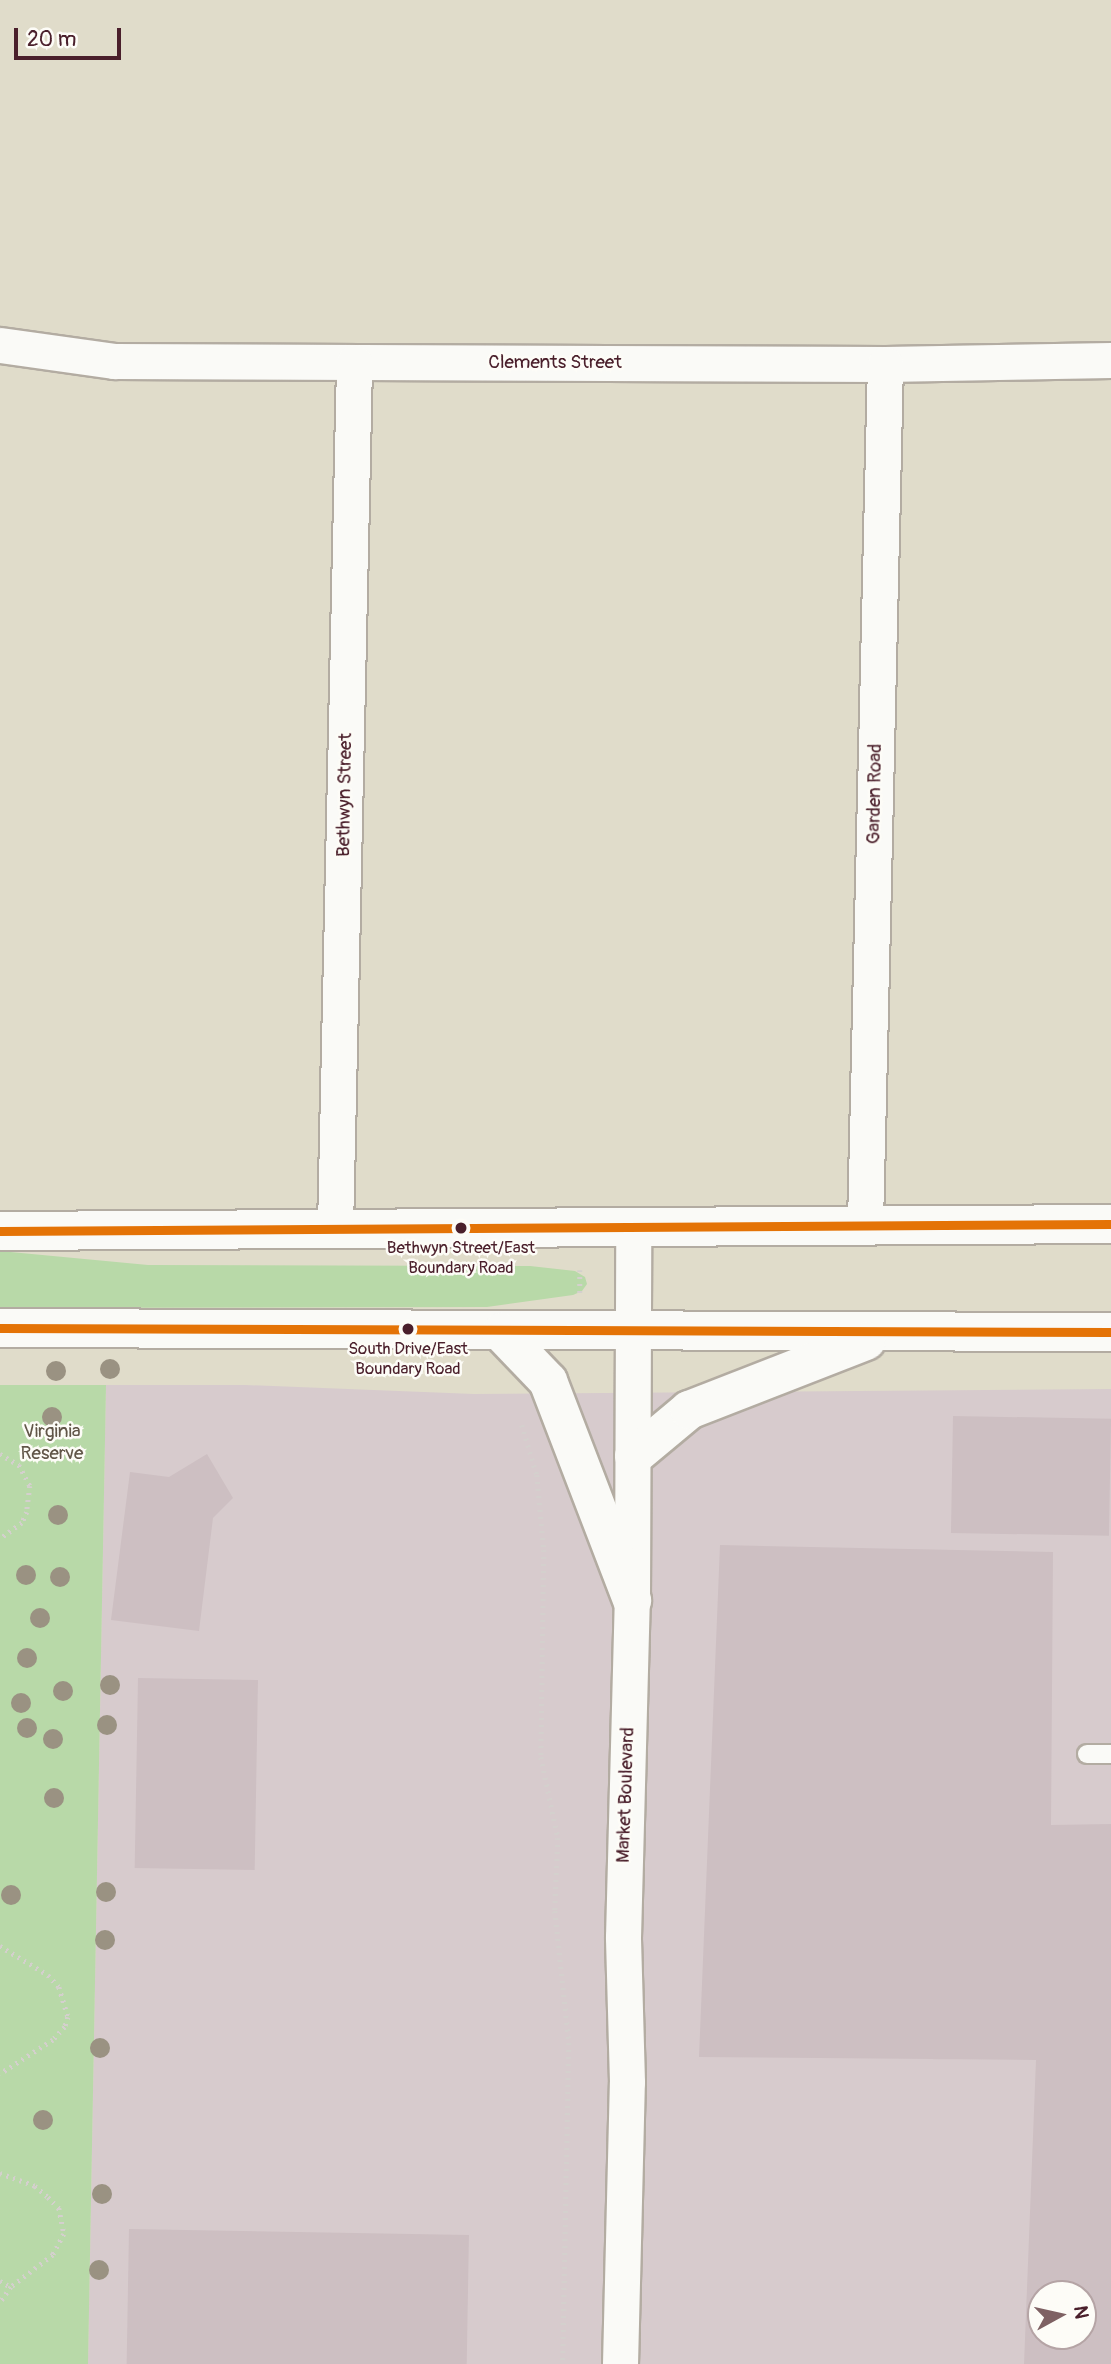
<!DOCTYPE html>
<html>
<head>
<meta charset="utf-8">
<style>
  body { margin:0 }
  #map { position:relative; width:1111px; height:2364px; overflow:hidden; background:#e0dcca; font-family:Pangolin,sans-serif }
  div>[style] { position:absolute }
  .industrial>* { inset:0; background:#d7cbcd }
  .green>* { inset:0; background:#b8d9a8 }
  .building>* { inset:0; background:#cdbfc2; transform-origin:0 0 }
  .path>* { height:4.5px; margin-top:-2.25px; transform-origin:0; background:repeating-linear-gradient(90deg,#d4d0cd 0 2px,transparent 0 7px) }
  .roads { filter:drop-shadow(2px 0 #b3aca2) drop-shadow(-2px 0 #b3aca2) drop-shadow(0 2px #b3aca2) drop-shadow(0 -2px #b3aca2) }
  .service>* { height:18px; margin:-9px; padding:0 9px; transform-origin:9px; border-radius:9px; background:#fafaf7 }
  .minor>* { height:35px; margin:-17.5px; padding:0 17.5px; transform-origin:17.5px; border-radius:17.5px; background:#fafaf7 }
  .secondary>* { height:38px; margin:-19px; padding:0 19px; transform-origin:19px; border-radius:19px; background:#fafaf7 }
  .bus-1>* { height:9px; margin:-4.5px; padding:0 4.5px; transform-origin:4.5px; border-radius:4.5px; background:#e47306 }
  .trees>* { width:20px; height:20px; margin:-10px; border-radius:50%; background:#9a9282 }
  .dots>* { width:19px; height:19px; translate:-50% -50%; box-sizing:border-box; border:4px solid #fdfcf7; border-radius:50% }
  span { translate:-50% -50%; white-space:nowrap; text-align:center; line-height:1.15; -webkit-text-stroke:5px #fdfcf7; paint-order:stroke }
  .bus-label { font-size:17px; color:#4a1f2b }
  .street-label { font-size:19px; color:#4a1f2b }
  .park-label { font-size:19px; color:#615648 }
  .north { position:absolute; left:1027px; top:2280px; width:70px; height:70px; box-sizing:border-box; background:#fdfcf7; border:2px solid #b5a4a5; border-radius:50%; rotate:82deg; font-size:19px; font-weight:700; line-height:28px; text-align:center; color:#4a1f2b }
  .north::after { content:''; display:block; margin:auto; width:24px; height:32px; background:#7e6163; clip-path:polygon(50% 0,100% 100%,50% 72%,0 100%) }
  .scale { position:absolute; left:14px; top:28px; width:107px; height:32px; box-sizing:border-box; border:4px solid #4a1f2b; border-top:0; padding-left:9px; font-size:21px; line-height:24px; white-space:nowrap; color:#4a1f2b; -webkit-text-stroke:5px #fdfcf7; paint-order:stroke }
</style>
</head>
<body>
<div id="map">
  <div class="industrial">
    <div style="clip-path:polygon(evenodd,106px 1385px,245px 1385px,474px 1394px,1111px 1389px,1111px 2364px,88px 2364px,106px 1385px,1041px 2294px,1083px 2294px,1083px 2336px,1041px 2336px,1041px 2294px)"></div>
  </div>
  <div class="green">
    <div style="clip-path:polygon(0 1251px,148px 1265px,530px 1266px,575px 1271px,585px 1277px,587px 1284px,582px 1291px,573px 1295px,487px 1307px,0 1308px)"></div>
    <div style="clip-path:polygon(0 1385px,106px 1385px,88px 2364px,0 2364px)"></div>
  </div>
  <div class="building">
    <div style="left:953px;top:1416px;width:158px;height:117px;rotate:1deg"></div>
    <div style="clip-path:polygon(207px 1454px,233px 1498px,213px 1518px,199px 1631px,111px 1620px,130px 1472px,169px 1477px)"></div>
    <div style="clip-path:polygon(evenodd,720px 1545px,1053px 1552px,1051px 1825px,1111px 1824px,1111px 2364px,1024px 2364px,1036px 2060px,699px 2057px,720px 1545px,1041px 2294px,1083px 2294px,1083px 2336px,1041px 2336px,1041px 2294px)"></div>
    <div style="left:138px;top:1678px;width:120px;height:190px;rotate:1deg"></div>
    <div style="left:129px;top:2229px;width:340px;height:135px;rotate:1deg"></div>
  </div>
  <div class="path">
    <div style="left:580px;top:1270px;width:23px;rotate:90deg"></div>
    <div style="left:522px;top:1425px;width:52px;rotate:73.3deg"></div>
    <div style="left:537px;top:1475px;width:75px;rotate:84.7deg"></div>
    <div style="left:544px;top:1550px;width:207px;rotate:90.8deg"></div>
    <div style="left:541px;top:1757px;width:83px;rotate:78.1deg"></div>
    <div style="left:558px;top:1838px;width:73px;rotate:92.4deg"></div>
    <div style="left:555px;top:1911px;width:133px;rotate:83.9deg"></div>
    <div style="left:569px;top:2043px;width:321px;rotate:91.1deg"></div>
    <div style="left:0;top:1454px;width:22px;rotate:30deg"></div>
    <div style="left:19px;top:1465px;width:24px;rotate:62deg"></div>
    <div style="left:30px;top:1486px;width:26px;rotate:97deg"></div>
    <div style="left:27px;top:1512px;width:12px;rotate:114deg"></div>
    <div style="left:22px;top:1523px;width:27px;rotate:144deg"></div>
    <div style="left:0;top:1946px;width:56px;rotate:31.1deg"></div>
    <div style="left:48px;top:1975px;width:16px;rotate:47deg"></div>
    <div style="left:59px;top:1987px;width:31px;rotate:73deg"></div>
    <div style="left:68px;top:2017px;width:10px;rotate:107deg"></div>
    <div style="left:65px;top:2027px;width:18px;rotate:133deg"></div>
    <div style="left:53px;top:2040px;width:63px;rotate:147.3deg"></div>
    <div style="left:0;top:2173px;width:37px;rotate:20deg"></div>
    <div style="left:35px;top:2186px;width:17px;rotate:40deg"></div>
    <div style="left:48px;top:2197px;width:16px;rotate:45deg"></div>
    <div style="left:59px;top:2208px;width:26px;rotate:79deg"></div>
    <div style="left:64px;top:2234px;width:24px;rotate:118deg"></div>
    <div style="left:53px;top:2255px;width:53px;rotate:142.7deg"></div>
    <div style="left:11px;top:2287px;width:19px;rotate:125deg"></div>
    <div style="left:0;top:2281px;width:13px;rotate:29deg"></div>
  </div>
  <div class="roads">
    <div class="service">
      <div style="left:1087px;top:1754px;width:24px"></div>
    </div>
    <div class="minor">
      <div style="left:0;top:345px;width:115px;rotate:8deg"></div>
      <div style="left:114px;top:361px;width:771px;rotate:0.22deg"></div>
      <div style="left:885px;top:364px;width:226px;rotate:-1deg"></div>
      <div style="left:865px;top:1224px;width:860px;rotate:-88.67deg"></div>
      <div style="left:335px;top:1228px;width:866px;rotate:-88.74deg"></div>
      <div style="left:620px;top:2364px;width:282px;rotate:-88.6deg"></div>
      <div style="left:627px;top:2082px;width:145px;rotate:-91.6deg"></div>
      <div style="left:623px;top:1937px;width:337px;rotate:-88.5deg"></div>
      <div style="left:632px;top:1600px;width:373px;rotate:-89.8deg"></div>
    </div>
    <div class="secondary">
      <div style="left:0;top:1231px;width:1111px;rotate:-0.36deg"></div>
      <div style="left:0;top:1328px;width:1111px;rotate:0.21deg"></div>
      <div style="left:501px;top:1332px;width:68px;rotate:46.2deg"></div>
      <div style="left:548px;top:1381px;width:235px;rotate:69deg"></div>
      <div style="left:634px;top:1456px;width:72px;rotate:-39.9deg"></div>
      <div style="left:689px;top:1410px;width:190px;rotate:-21.3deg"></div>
    </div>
  </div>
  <div class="bus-1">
    <div style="left:0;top:1231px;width:1111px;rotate:-0.36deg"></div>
    <div style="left:0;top:1328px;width:1111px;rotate:0.21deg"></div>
  </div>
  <div class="trees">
    <div style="left:110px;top:1369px"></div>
    <div style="left:56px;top:1371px"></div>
    <div style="left:52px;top:1417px"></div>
    <div style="left:58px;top:1515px"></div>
    <div style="left:26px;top:1575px"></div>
    <div style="left:60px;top:1577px"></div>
    <div style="left:40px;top:1618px"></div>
    <div style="left:27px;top:1658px"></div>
    <div style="left:110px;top:1685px"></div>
    <div style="left:63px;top:1691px"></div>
    <div style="left:21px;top:1703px"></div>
    <div style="left:107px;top:1725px"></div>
    <div style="left:27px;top:1728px"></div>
    <div style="left:53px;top:1739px"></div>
    <div style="left:54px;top:1798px"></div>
    <div style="left:106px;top:1892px"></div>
    <div style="left:11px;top:1895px"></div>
    <div style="left:105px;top:1940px"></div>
    <div style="left:100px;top:2048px"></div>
    <div style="left:43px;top:2120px"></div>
    <div style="left:102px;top:2194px"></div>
    <div style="left:99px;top:2270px"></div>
  </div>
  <div class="dots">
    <div style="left:461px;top:1228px;background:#4a1f2b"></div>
    <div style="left:408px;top:1329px;background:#4a1f2b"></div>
  </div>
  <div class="bus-label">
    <span style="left:461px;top:1258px">Bethwyn Street/East<br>Boundary Road</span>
    <span style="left:408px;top:1359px">South Drive/East<br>Boundary Road</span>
  </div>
  <div class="street-label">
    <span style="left:555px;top:363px">Clements Street</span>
    <span style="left:875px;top:794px;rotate:-89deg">Garden Road</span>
    <span style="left:345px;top:795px;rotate:-89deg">Bethwyn Street</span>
    <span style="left:626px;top:1795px;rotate:-88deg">Market Boulevard</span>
  </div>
  <div class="park-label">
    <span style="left:52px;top:1443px">Virginia<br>Reserve</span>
  </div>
  <div class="north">N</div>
  <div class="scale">20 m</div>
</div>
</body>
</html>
